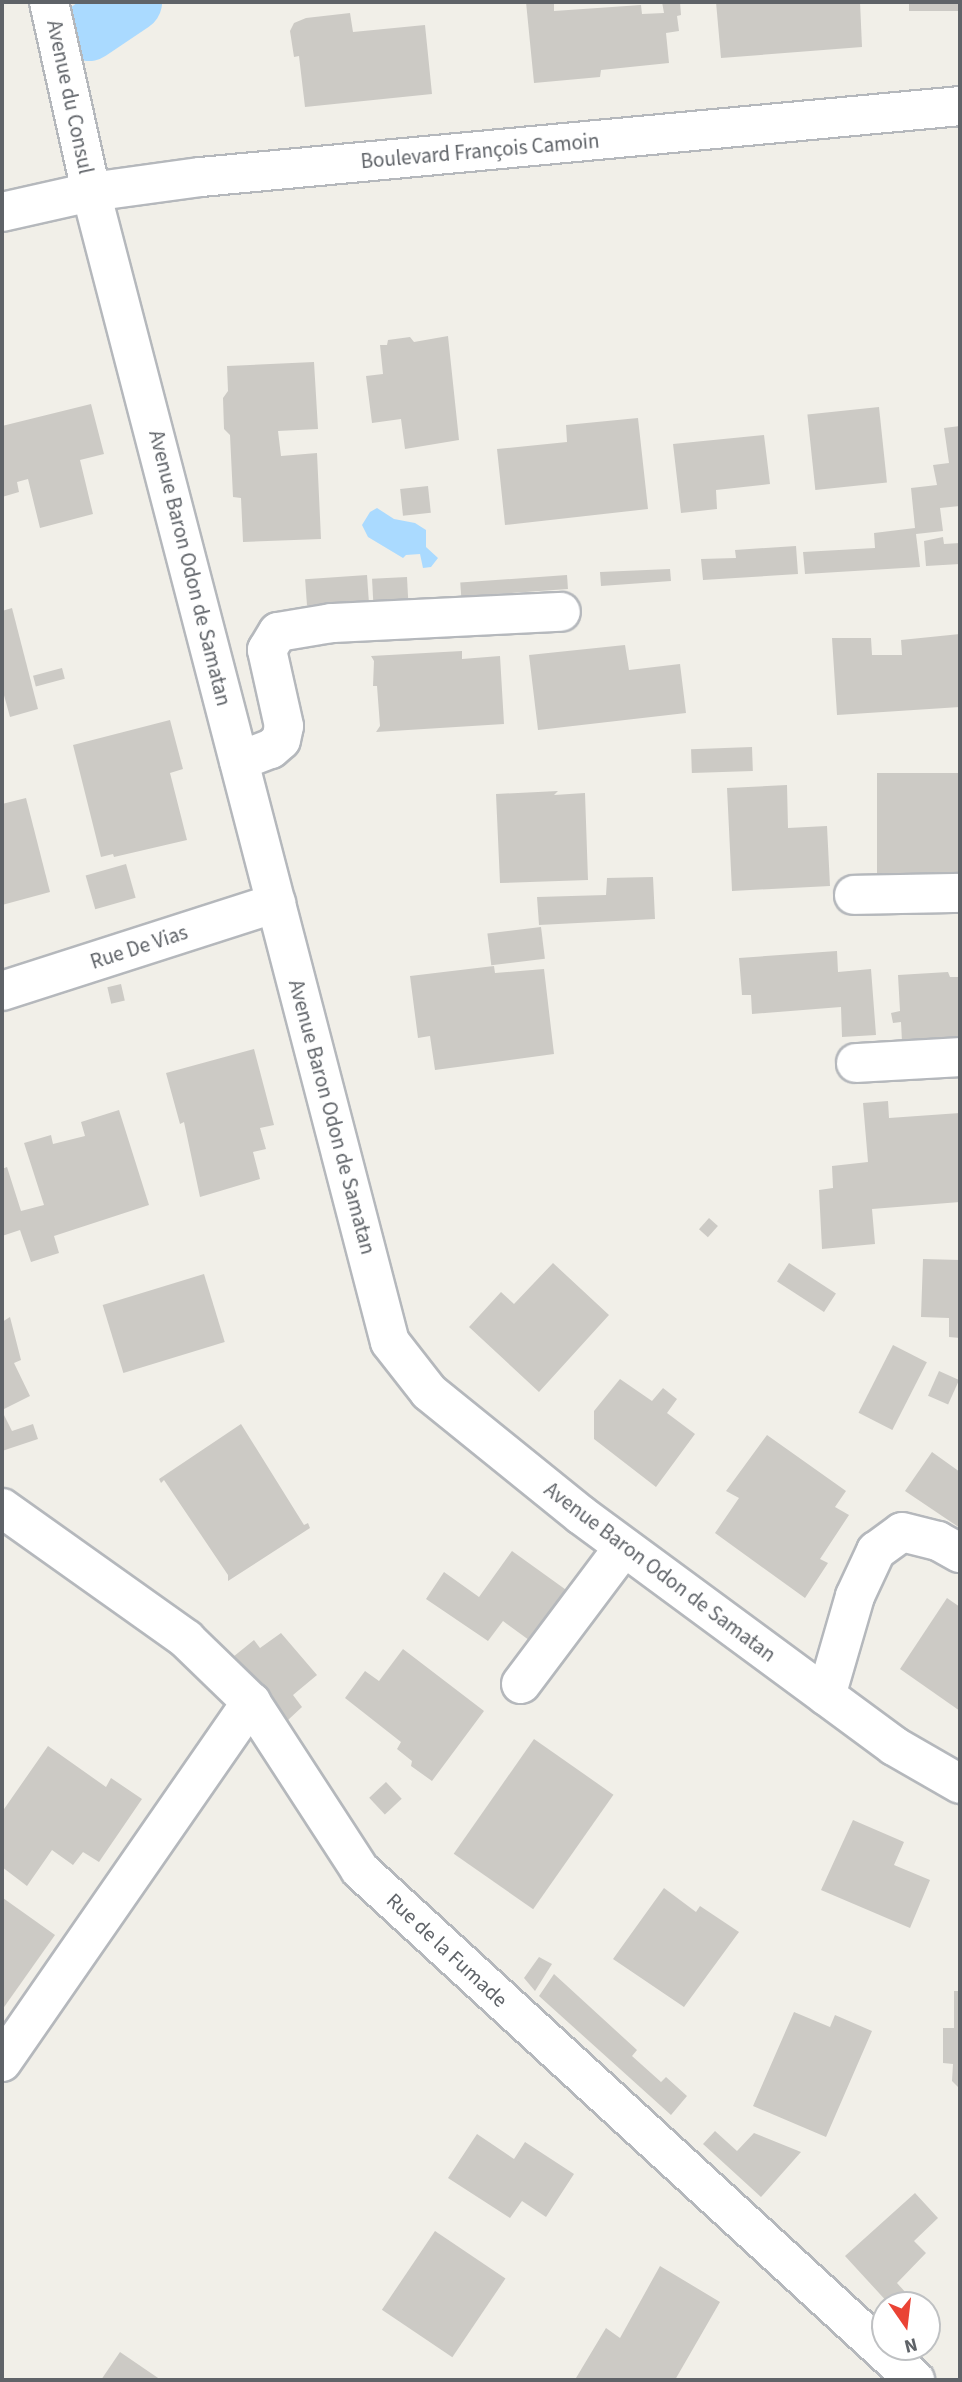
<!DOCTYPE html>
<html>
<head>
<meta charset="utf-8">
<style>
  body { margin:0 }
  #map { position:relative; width:962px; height:2382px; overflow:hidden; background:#f1efe8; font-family:"Source Sans 3",sans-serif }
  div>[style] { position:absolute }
  .water>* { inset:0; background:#aadaff }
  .canal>* { height:60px; margin:-30px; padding:0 30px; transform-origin:30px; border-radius:30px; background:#aadaff }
  .building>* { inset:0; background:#cccac5; transform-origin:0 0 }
  .roads { filter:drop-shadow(2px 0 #b5b8bc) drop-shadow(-2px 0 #b5b8bc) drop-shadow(0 2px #b5b8bc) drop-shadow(0 -2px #b5b8bc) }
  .minor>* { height:38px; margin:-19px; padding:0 19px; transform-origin:19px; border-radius:19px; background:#fff }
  span { translate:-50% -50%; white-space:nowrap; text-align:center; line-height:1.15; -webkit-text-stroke:6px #fff; paint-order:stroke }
  .street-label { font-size:21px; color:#5f6368 }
  .frame { position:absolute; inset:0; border:4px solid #5f6368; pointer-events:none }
  .north { position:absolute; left:871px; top:2291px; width:70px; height:70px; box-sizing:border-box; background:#fff; border:2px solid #bfc1c3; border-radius:50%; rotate:166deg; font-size:19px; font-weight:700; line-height:28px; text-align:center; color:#5f6368 }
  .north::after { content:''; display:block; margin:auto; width:24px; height:32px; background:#ea4335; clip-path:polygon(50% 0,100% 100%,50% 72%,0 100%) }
</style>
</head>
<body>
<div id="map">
  <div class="water">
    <div style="clip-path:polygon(377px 508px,394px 519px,415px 523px,426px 530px,426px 547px,438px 558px,431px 567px,423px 568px,420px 554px,406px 555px,403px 558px,368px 537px,362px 525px,370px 512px)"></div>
  </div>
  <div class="canal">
    <div style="left:89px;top:31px;width:52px;rotate:-34deg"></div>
  </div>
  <div class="building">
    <div style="clip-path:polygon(526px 2px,554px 2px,554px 11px,641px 5px,642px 14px,664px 13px,662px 2px,680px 2px,681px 15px,677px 16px,679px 31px,666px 33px,669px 63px,601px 70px,600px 77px,534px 83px)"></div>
    <div style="clip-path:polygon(716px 2px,860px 2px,862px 47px,721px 58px)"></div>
    <div style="left:909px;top:2px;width:51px;height:9px"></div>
    <div style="clip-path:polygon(350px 13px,353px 32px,425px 25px,432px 94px,305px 107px,299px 56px,294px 57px,290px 31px,294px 23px,306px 18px)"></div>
    <div style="clip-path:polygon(448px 336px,459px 440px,405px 449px,401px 419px,372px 423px,366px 376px,383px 374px,380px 345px,387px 345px,388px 340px,410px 337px,414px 342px)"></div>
    <div style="clip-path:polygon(314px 362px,318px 429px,278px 431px,281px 456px,317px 453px,321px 539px,243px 542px,241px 498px,233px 497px,230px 435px,224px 429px,223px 398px,228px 391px,227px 366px)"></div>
    <div style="clip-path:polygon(91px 404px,104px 454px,80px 460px,93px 514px,40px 528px,28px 479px,17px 482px,19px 492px,2px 497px,2px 426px)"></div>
    <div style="left:879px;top:407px;width:76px;height:72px;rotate:84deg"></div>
    <div style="clip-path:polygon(638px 418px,648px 509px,505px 525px,497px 449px,567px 442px,566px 425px)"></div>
    <div style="clip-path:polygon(960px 426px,960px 506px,940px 508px,943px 531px,916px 534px,920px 567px,805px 574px,803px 552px,875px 548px,874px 533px,915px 528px,911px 488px,937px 485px,933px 465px,949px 463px,944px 428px)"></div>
    <div style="clip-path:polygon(764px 435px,770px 484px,716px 490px,717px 509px,681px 513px,673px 444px)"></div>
    <div style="left:428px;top:486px;width:27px;height:28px;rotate:84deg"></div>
    <div style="clip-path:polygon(943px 537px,944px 544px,960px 543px,960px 564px,926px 566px,924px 541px)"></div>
    <div style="clip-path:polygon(796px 546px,798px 574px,703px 580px,701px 559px,736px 558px,735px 550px)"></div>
    <div style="clip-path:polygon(670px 569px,671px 581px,601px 586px,600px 572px)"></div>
    <div style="left:367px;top:575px;width:26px;height:62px;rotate:86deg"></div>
    <div style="left:567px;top:575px;width:14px;height:107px;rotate:86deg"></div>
    <div style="left:407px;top:577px;width:22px;height:35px;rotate:87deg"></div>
    <div style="clip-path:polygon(12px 608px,38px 709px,10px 717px,2px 688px,2px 611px)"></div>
    <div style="clip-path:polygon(960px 634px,960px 707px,837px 715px,832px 638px,871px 638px,872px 655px,902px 655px,901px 640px)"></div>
    <div style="clip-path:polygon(625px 645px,629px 670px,680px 664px,686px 713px,538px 730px,529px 655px)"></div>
    <div style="clip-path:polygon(462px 651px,462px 659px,500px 656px,504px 724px,376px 732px,380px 726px,377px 686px,373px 686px,374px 661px,371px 656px)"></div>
    <div style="left:62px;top:668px;width:11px;height:30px;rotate:75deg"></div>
    <div style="clip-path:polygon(170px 720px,183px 769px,170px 773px,187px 840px,114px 857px,113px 854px,101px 857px,73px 745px)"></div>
    <div style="left:752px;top:747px;width:24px;height:61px;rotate:88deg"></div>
    <div style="left:960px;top:773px;width:101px;height:83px;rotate:90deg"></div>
    <div style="clip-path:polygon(787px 785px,788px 828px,827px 826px,830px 886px,732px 891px,727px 788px)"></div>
    <div style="clip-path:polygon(558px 791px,554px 795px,585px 793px,588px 880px,500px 883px,496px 794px)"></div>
    <div style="clip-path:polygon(26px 798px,50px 892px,2px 905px,2px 804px)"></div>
    <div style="left:126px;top:864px;width:35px;height:42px;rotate:74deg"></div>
    <div style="clip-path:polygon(653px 877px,655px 919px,539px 925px,537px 897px,606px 895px,607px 878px)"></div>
    <div style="left:541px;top:927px;width:32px;height:54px;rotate:83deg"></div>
    <div style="clip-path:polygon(837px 951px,838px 972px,871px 969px,876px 1035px,842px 1037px,841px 1007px,752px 1014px,751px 995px,742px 995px,739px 958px)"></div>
    <div style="clip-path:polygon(494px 966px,495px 973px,544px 969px,554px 1054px,435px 1070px,430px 1036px,418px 1038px,410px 976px)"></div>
    <div style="clip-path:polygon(948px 972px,950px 977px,960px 977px,960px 1037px,902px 1042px,901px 1022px,893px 1023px,891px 1013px,900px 1011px,898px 975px)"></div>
    <div style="left:121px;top:984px;width:17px;height:14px;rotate:77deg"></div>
    <div style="clip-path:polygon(254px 1049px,274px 1125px,260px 1128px,266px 1149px,253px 1152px,260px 1179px,200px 1197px,184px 1122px,180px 1124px,166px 1073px)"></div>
    <div style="clip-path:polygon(888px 1101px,889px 1118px,960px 1113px,960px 1202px,872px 1209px,875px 1244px,822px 1249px,819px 1190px,833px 1188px,832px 1166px,868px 1162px,863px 1103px)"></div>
    <div style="clip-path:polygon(119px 1110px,149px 1205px,54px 1236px,59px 1253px,31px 1262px,20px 1230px,2px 1236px,2px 1169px,7px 1167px,21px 1211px,44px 1205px,24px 1143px,51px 1135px,53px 1144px,85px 1136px,81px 1122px)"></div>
    <div style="left:709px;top:1218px;width:12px;height:15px;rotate:42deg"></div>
    <div style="clip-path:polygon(923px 1259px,960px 1260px,960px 1338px,949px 1337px,949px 1318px,921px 1317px)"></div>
    <div style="clip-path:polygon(553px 1263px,609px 1315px,539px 1392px,469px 1327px,501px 1292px,514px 1304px)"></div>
    <div style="left:789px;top:1263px;width:56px;height:22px;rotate:33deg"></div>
    <div style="left:204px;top:1274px;width:71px;height:106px;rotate:73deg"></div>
    <div style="clip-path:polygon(10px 1317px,21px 1360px,14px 1363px,30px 1396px,2px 1410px,2px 1322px)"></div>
    <div style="left:893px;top:1345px;width:38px;height:76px;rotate:27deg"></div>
    <div style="left:939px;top:1371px;width:22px;height:27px;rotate:24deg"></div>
    <div style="clip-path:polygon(620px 1379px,652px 1401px,663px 1388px,677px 1399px,667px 1413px,695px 1434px,656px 1487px,594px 1439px,594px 1411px)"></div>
    <div style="clip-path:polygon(2px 1411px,12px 1431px,33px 1424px,38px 1439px,2px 1451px)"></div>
    <div style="clip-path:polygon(241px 1424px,304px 1525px,308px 1523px,310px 1528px,228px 1581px,228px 1575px,164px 1480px,161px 1483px,159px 1479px)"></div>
    <div style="clip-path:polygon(767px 1435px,846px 1491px,835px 1507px,849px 1515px,820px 1559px,828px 1563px,805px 1598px,715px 1533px,739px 1498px,726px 1491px)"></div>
    <div style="clip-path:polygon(932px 1452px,960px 1472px,960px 1528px,905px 1491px)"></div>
    <div style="clip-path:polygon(512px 1551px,569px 1592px,533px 1643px,503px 1621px,488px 1641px,426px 1599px,444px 1572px,479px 1597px)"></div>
    <div style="clip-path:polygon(947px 1598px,960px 1607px,960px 1711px,900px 1669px)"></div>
    <div style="clip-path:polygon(281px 1633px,317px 1675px,293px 1695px,302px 1707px,288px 1720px,233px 1657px,254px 1640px,260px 1648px)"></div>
    <div style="clip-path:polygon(403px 1649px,484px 1711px,432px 1781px,411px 1766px,412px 1761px,397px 1749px,401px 1742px,345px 1698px,365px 1671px,379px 1681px)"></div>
    <div style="left:534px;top:1739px;width:97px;height:140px;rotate:35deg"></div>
    <div style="clip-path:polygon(48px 1746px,106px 1787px,111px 1778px,142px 1799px,99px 1862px,83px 1852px,73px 1865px,52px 1850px,27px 1886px,2px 1867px,2px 1812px)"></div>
    <div style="left:386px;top:1782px;width:23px;height:23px;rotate:47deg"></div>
    <div style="clip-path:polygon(853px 1820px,904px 1842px,894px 1865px,930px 1880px,910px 1928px,821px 1890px)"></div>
    <div style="clip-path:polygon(664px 1888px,696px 1912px,700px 1906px,739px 1932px,684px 2007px,613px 1959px)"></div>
    <div style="clip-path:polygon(3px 1898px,55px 1935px,2px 2010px,2px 1901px)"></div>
    <div style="clip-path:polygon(539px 1957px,552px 1964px,535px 1991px,524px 1978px)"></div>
    <div style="clip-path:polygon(554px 1974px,637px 2050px,632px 2056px,661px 2082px,666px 2077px,687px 2096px,671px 2115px,539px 1996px)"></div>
    <div style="clip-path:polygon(954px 1991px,960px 1991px,960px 2089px,952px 2081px,953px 2064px,943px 2063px,943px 2028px,954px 2028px)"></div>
    <div style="clip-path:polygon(794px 2012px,830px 2027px,835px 2015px,872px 2031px,826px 2137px,753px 2106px)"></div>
    <div style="clip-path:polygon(715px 2131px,737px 2151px,754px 2133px,801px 2152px,761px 2197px,703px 2144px)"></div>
    <div style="clip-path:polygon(477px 2134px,514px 2159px,525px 2142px,574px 2174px,546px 2217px,522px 2201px,510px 2218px,448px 2178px)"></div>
    <div style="clip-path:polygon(915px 2193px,938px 2218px,914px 2241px,926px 2253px,897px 2283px,917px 2305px,890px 2305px,845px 2256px)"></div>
    <div style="left:435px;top:2231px;width:85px;height:95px;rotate:34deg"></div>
    <div style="clip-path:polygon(660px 2266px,720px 2302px,675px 2380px,576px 2378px,606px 2328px,620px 2338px)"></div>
    <div style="clip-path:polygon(120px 2352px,161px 2380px,101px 2380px)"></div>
  </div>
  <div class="roads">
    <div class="minor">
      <div style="left:49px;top:2px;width:195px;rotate:77.5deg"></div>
      <div style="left:91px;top:192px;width:1188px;rotate:75.43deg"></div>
      <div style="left:390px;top:1342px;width:63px;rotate:52deg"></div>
      <div style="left:429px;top:1392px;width:196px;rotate:39deg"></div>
      <div style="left:581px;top:1515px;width:389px;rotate:36.4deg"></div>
      <div style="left:894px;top:1746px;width:76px;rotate:29.9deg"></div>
      <div style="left:2px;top:212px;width:91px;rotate:-12.7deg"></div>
      <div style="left:91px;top:192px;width:111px;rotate:-7.8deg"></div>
      <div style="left:201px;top:177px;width:762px;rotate:-5.34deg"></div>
      <div style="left:239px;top:761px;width:34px;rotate:-21deg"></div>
      <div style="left:271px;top:749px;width:13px;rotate:-42deg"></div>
      <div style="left:281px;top:740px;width:14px;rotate:-78deg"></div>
      <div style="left:284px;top:726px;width:78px;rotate:-102.6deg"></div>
      <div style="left:267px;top:650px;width:21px;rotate:-59deg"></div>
      <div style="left:278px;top:632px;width:55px;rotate:-9.5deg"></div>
      <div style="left:332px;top:623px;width:229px;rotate:-2.8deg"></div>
      <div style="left:854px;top:895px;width:106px;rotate:-1.1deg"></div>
      <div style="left:2px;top:991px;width:288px;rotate:-17.8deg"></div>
      <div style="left:856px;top:1063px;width:104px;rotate:-3.3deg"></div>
      <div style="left:2px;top:1508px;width:226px;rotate:35.4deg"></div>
      <div style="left:186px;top:1639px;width:91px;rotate:44.1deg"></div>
      <div style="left:251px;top:1702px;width:200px;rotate:57deg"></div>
      <div style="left:360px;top:1870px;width:754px;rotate:42.58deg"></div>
      <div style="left:521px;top:1684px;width:171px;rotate:-53.1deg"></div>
      <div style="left:826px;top:1696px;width:104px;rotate:-73.8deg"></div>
      <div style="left:855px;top:1596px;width:50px;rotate:-65deg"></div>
      <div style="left:876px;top:1551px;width:32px;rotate:-36deg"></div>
      <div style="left:902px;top:1532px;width:37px;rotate:14deg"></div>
      <div style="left:938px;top:1541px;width:25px;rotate:29deg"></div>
      <div style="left:2px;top:2062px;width:438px;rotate:-55.3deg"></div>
    </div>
  </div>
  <div class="street-label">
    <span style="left:70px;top:97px;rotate:78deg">Avenue du Consul</span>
    <span style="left:480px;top:151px;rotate:-5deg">Boulevard François Camoin</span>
    <span style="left:190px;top:568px;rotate:76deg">Avenue Baron Odon de Samatan</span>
    <span style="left:139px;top:947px;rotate:-18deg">Rue De Vias</span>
    <span style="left:332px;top:1117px;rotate:75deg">Avenue Baron Odon de Samatan</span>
    <span style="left:660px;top:1572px;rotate:37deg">Avenue Baron Odon de Samatan</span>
    <span style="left:447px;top:1950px;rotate:43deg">Rue de la Fumade</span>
  </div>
  <div class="frame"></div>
  <div class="north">N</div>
</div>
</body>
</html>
